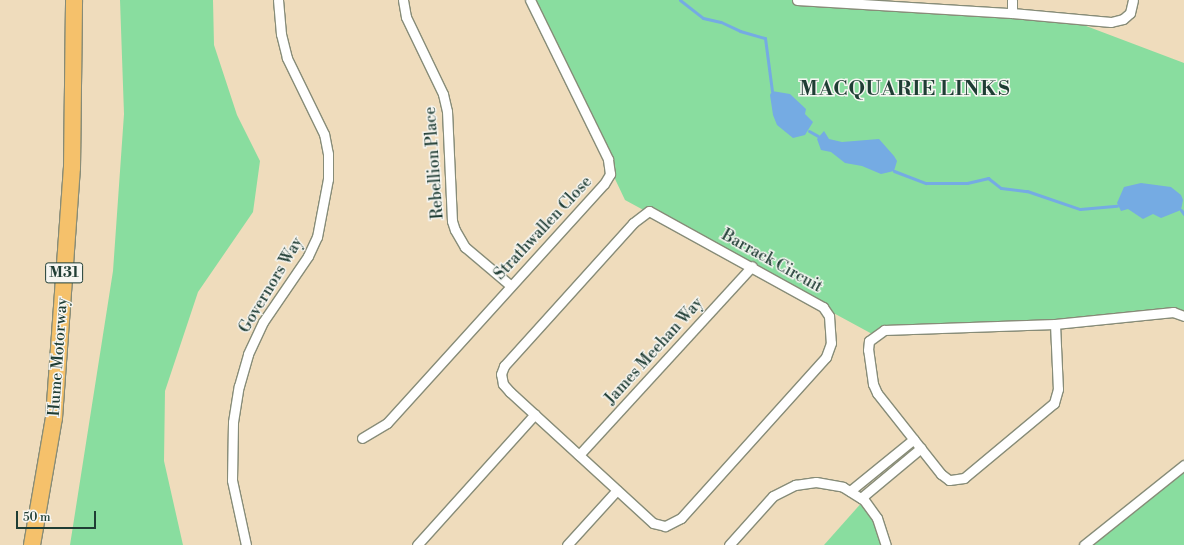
<!DOCTYPE html>
<html>
<head>
<meta charset="utf-8">
<style>
  body { margin:0 }
  #map { position:relative; width:1184px; height:545px; overflow:hidden; background:#efdcbc; font-family:"Libre Bodoni",serif }
  div>[style] { position:absolute }
  .green>* { inset:0; background:#89dd9f }
  .water>* { inset:0; background:#75abe3 }
  .stream>* { height:3px; margin:-1.5px; padding:0 1.5px; transform-origin:1.5px; border-radius:1.5px; background:#75abe3 }
  .roads { filter:drop-shadow(1px 0 #878c78) drop-shadow(-1px 0 #878c78) drop-shadow(0 1px #878c78) drop-shadow(0 -1px #878c78) }
  .street>* { height:9px; margin:-4.5px; padding:0 4.5px; transform-origin:4.5px; border-radius:4.5px; background:#fff }
  .highway>* { height:16px; margin:-8px; padding:0 8px; transform-origin:8px; border-radius:8px; background:#f5c16b }
  span { translate:-50% -50%; white-space:nowrap; text-align:center; line-height:1.15; -webkit-text-stroke:3px #f6f6f2; paint-order:stroke }
  .shield-label span { padding:1px 3px; background:#f6f6f2; border:1px solid; border-radius:3px; -webkit-text-stroke-width:0 }
  .shield-label { font-size:15px; color:#1f3d34; font-weight:700 }
  .street-label { font-size:16px; color:#1f3d34 }
  .district-label { font-size:20px; color:#1f3d34; font-weight:700; letter-spacing:1px }
  .scale { position:absolute; left:16px; top:511px; width:80px; height:18px; box-sizing:border-box; border:2px solid #1f3d34; border-top:0; padding-left:5px; font-size:12px; line-height:14px; white-space:nowrap; color:#1f3d34; -webkit-text-stroke:3px #f6f6f2; paint-order:stroke }
</style>
</head>
<body>
<div id="map">
  <div class="green">
    <div style="clip-path:polygon(120px 0,213px 0,214px 45px,237px 115px,260px 161px,253px 212px,198px 292px,165px 391px,164px 461px,183px 545px,70px 545px,113px 271px,124px 114px)"></div>
    <div style="clip-path:polygon(530px 0,797px 0,1065px 18px,1184px 63px,1184px 319px,1173px 314px,874px 335px,625px 200px)"></div>
    <div style="clip-path:polygon(1184px 466px,1184px 545px,1086px 545px)"></div>
    <div style="clip-path:polygon(864px 500px,886px 545px,824px 545px)"></div>
  </div>
  <div class="water">
    <div style="clip-path:polygon(772px 91px,790px 94px,806px 109px,805px 114px,813px 122px,805px 135px,793px 138px,777px 125px,773px 115px,770px 95px)"></div>
    <div style="clip-path:polygon(824px 131px,829px 139px,842px 142px,879px 139px,894px 156px,897px 161px,894px 171px,881px 174px,862px 166px,845px 163px,831px 152px,821px 150px,817px 139px)"></div>
    <div style="clip-path:polygon(1141px 183px,1171px 187px,1181px 195px,1183px 200px,1181px 210px,1161px 218px,1153px 214px,1143px 219px,1128px 209px,1121px 211px,1117px 203px,1124px 187px)"></div>
  </div>
  <div class="stream">
    <div style="left:680px;top:0;width:29px;rotate:38deg"></div>
    <div style="left:703px;top:18px;width:18px;rotate:13deg"></div>
    <div style="left:721px;top:22px;width:21px;rotate:25deg"></div>
    <div style="left:740px;top:31px;width:26px;rotate:16deg"></div>
    <div style="left:765px;top:38px;width:53px;rotate:82.5deg"></div>
    <div style="left:809px;top:131px;width:10px;rotate:29deg"></div>
    <div style="left:894px;top:171px;width:34px;rotate:21deg"></div>
    <div style="left:926px;top:183px;width:41px"></div>
    <div style="left:967px;top:183px;width:22px;rotate:-13deg"></div>
    <div style="left:988px;top:178px;width:16px;rotate:38deg"></div>
    <div style="left:1001px;top:188px;width:26px;rotate:7deg"></div>
    <div style="left:1027px;top:191px;width:56px;rotate:18.8deg"></div>
    <div style="left:1080px;top:209px;width:37px;rotate:-5deg"></div>
    <div style="left:1181px;top:210px;width:5px;rotate:53deg"></div>
  </div>
  <div class="roads">
    <div class="street">
      <div style="left:403px;top:0;width:17px;rotate:80deg"></div>
      <div style="left:406px;top:17px;width:85px;rotate:64.3deg"></div>
      <div style="left:443px;top:94px;width:17px;rotate:77deg"></div>
      <div style="left:447px;top:111px;width:110px;rotate:87.4deg"></div>
      <div style="left:452px;top:221px;width:9px;rotate:72deg"></div>
      <div style="left:455px;top:230px;width:20px;rotate:60deg"></div>
      <div style="left:465px;top:247px;width:59px;rotate:40.2deg"></div>
      <div style="left:797px;top:0;width:215px;rotate:3.5deg"></div>
      <div style="left:1012px;top:13px;width:99px;rotate:5.2deg"></div>
      <div style="left:1111px;top:22px;width:12px;rotate:-14deg"></div>
      <div style="left:1123px;top:19px;width:9px;rotate:-41deg"></div>
      <div style="left:1130px;top:13px;width:13px;rotate:-77deg"></div>
      <div style="left:1012px;top:13px;width:13px;rotate:-90deg"></div>
      <div style="left:649px;top:211px;width:199px;rotate:28.9deg"></div>
      <div style="left:823px;top:307px;width:11px;rotate:56deg"></div>
      <div style="left:829px;top:316px;width:27px;rotate:86deg"></div>
      <div style="left:831px;top:343px;width:15px;rotate:110deg"></div>
      <div style="left:826px;top:357px;width:217px;rotate:132deg"></div>
      <div style="left:681px;top:518px;width:18px;rotate:153deg"></div>
      <div style="left:665px;top:526px;width:12px;rotate:-166deg"></div>
      <div style="left:653px;top:523px;width:194px;rotate:-137.5deg"></div>
      <div style="left:510px;top:392px;width:11px;rotate:-131deg"></div>
      <div style="left:503px;top:384px;width:10px;rotate:-101deg"></div>
      <div style="left:501px;top:374px;width:9px;rotate:-69deg"></div>
      <div style="left:504px;top:366px;width:193px;rotate:-47.9deg"></div>
      <div style="left:633px;top:223px;width:20px;rotate:-37deg"></div>
      <div style="left:1055px;top:324px;width:65px;rotate:87.4deg"></div>
      <div style="left:1058px;top:389px;width:15px;rotate:106deg"></div>
      <div style="left:1054px;top:403px;width:117px;rotate:140.2deg"></div>
      <div style="left:964px;top:478px;width:15px;rotate:172deg"></div>
      <div style="left:949px;top:480px;width:10px;rotate:-143deg"></div>
      <div style="left:941px;top:474px;width:103px;rotate:-128.3deg"></div>
      <div style="left:877px;top:393px;width:10px;rotate:-114deg"></div>
      <div style="left:873px;top:384px;width:34px;rotate:-98deg"></div>
      <div style="left:868px;top:350px;width:9px;rotate:-84deg"></div>
      <div style="left:869px;top:341px;width:19px;rotate:-36deg"></div>
      <div style="left:884px;top:330px;width:171px;rotate:-2deg"></div>
      <div style="left:1055px;top:324px;width:119px;rotate:-5.8deg"></div>
      <div style="left:1173px;top:312px;width:12px;rotate:20deg"></div>
      <div style="left:362px;top:438px;width:29px;rotate:-31deg"></div>
      <div style="left:387px;top:423px;width:323px;rotate:-47.8deg"></div>
      <div style="left:604px;top:184px;width:12px;rotate:-59deg"></div>
      <div style="left:610px;top:174px;width:15px;rotate:-98deg"></div>
      <div style="left:608px;top:159px;width:177px;rotate:-116.1deg"></div>
      <div style="left:579px;top:455px;width:256px;rotate:-47.5deg"></div>
      <div style="left:850px;top:491px;width:82px;rotate:-39.1deg"></div>
      <div style="left:861px;top:498px;width:78px;rotate:-39.8deg"></div>
      <div style="left:246px;top:545px;width:66px;rotate:-102.2deg"></div>
      <div style="left:232px;top:480px;width:58px;rotate:-89deg"></div>
      <div style="left:233px;top:422px;width:36px;rotate:-81deg"></div>
      <div style="left:239px;top:386px;width:33px;rotate:-74deg"></div>
      <div style="left:248px;top:354px;width:35px;rotate:-65deg"></div>
      <div style="left:263px;top:322px;width:80px;rotate:-55.7deg"></div>
      <div style="left:308px;top:256px;width:21px;rotate:-65deg"></div>
      <div style="left:317px;top:237px;width:59px;rotate:-79.3deg"></div>
      <div style="left:328px;top:179px;width:25px;rotate:-90deg"></div>
      <div style="left:328px;top:154px;width:20px;rotate:-101deg"></div>
      <div style="left:324px;top:134px;width:85px;rotate:-116deg"></div>
      <div style="left:287px;top:58px;width:25px;rotate:-104deg"></div>
      <div style="left:281px;top:34px;width:34px;rotate:-95deg"></div>
      <div style="left:417px;top:545px;width:176px;rotate:-48deg"></div>
      <div style="left:567px;top:545px;width:74px;rotate:-47.7deg"></div>
      <div style="left:729px;top:545px;width:66px;rotate:-48.1deg"></div>
      <div style="left:773px;top:496px;width:25px;rotate:-27deg"></div>
      <div style="left:795px;top:485px;width:21px;rotate:-8deg"></div>
      <div style="left:816px;top:482px;width:27px;rotate:10deg"></div>
      <div style="left:843px;top:487px;width:25px;rotate:32deg"></div>
      <div style="left:864px;top:500px;width:22px;rotate:54deg"></div>
      <div style="left:877px;top:518px;width:28px;rotate:72deg"></div>
      <div style="left:1084px;top:545px;width:128px;rotate:-38.7deg"></div>
    </div>
    <div class="highway">
      <div style="left:32px;top:545px;width:129px;rotate:-80.2deg"></div>
      <div style="left:54px;top:418px;width:251px;rotate:-85.9deg"></div>
      <div style="left:72px;top:168px;width:168px;rotate:-89.3deg"></div>
    </div>
  </div>
  <div class="shield-label">
    <span style="left:64px;top:273px">M31</span>
  </div>
  <div class="street-label">
    <span style="left:434px;top:163px;rotate:-94deg">Rebellion Place</span>
    <span style="left:543px;top:228px;rotate:-47deg">Strathwallen Close</span>
    <span style="left:772px;top:261px;rotate:29deg">Barrack Circuit</span>
    <span style="left:271px;top:285px;rotate:-59deg">Governors Way</span>
    <span style="left:654px;top:351px;rotate:-48deg">James Meehan Way</span>
    <span style="left:58px;top:357px;rotate:-86deg">Hume Motorway</span>
  </div>
  <div class="district-label">
    <span style="left:905px;top:89px">MACQUARIE LINKS</span>
  </div>
  <div class="scale">50 m</div>
</div>
</body>
</html>
